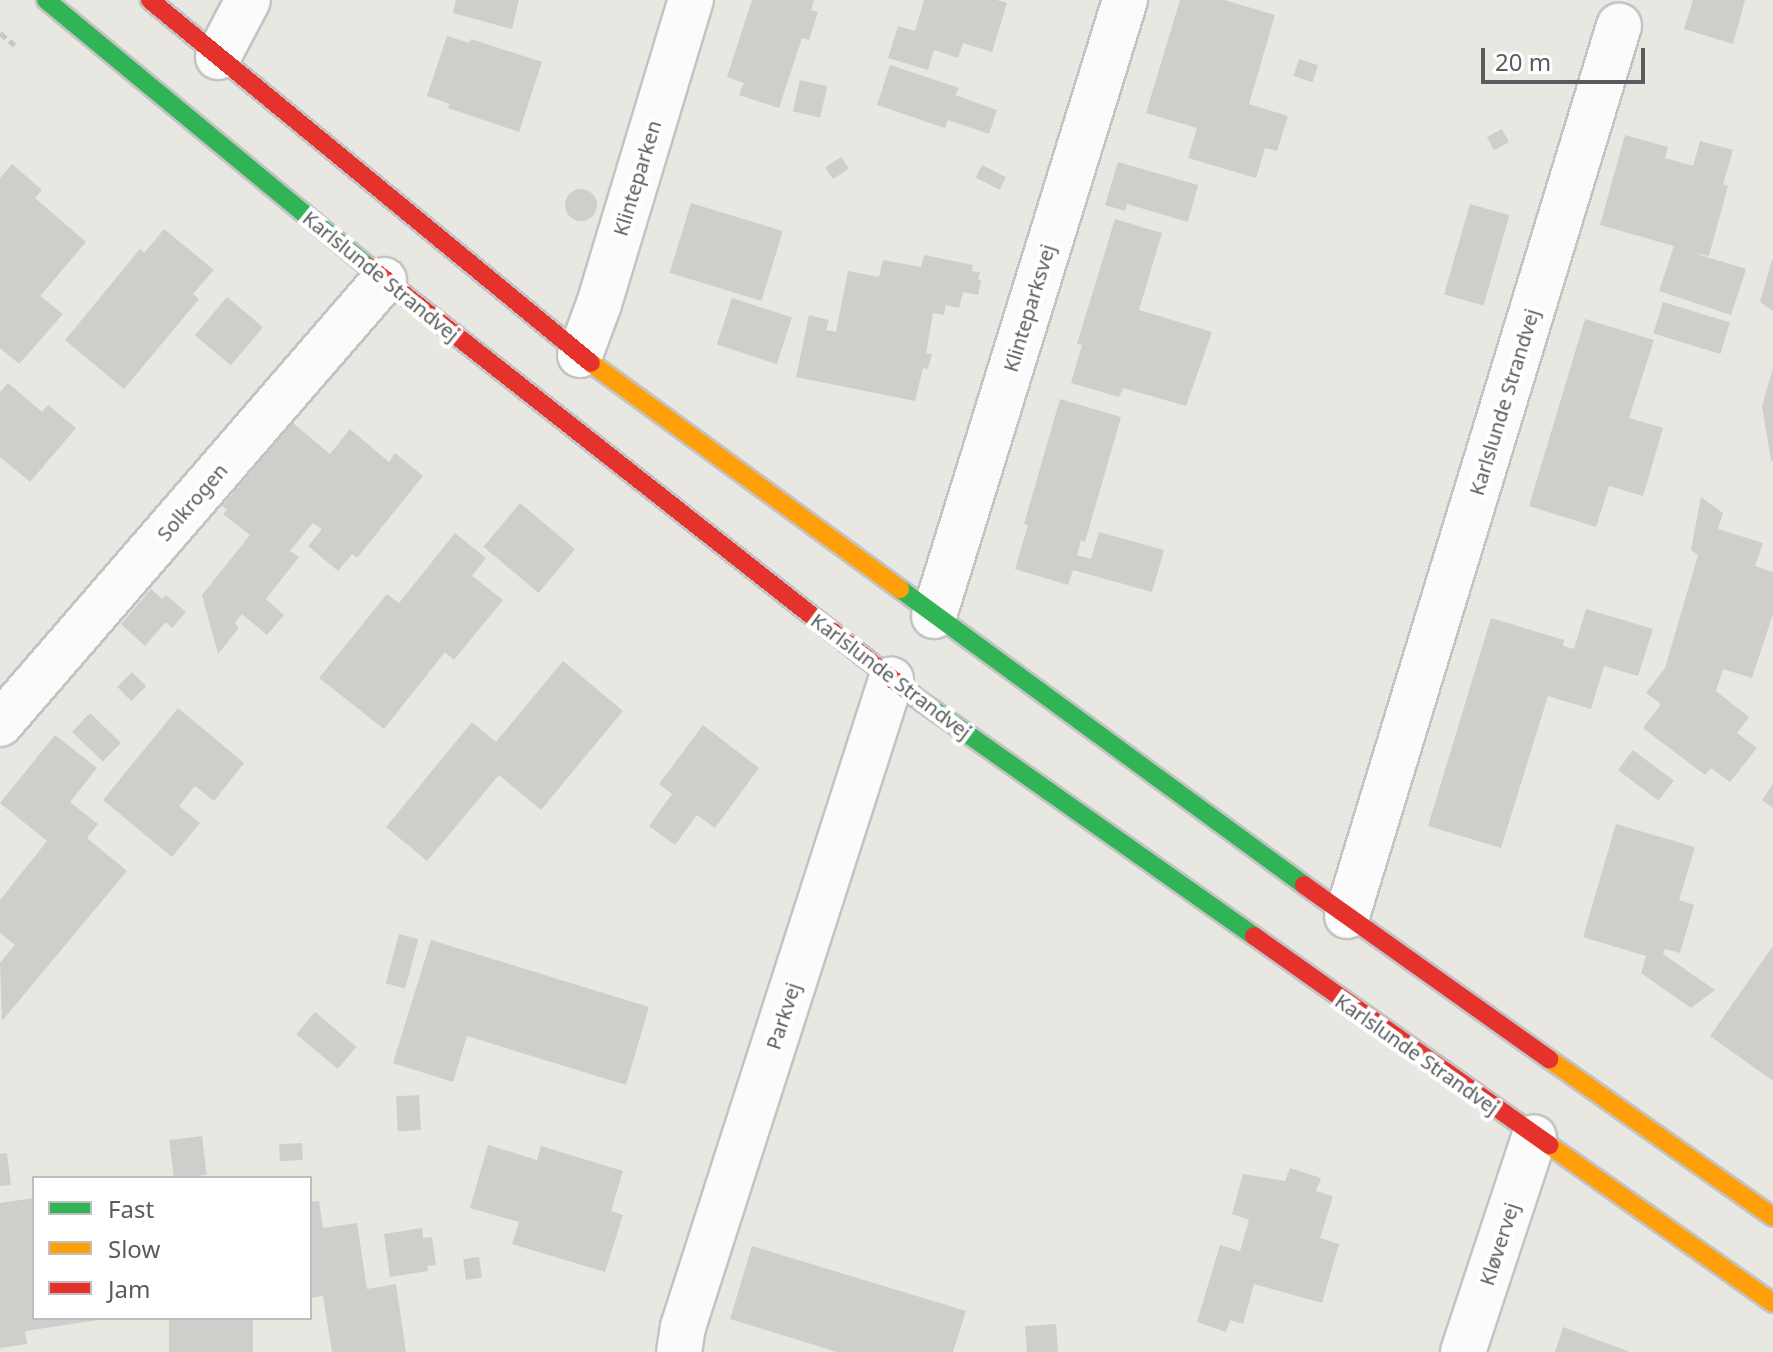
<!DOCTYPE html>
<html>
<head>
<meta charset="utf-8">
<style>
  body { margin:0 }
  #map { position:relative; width:1773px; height:1352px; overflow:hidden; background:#e8e7e2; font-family:"Noto Sans",sans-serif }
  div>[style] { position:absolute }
  .building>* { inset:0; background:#cececb; transform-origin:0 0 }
  .round { border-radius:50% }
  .path>* { height:5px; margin-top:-2.5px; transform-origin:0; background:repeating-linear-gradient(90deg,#c5c8c6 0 8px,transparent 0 12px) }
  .roads { filter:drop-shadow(2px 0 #c4c3c3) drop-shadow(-2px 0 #c4c3c3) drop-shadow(0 2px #c4c3c3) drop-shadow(0 -2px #c4c3c3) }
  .street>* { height:44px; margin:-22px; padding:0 22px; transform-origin:22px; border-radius:22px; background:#fcfbfb }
  .fast>* { height:18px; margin:-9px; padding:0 9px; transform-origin:9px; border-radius:9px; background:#30b455 }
  .slow>* { height:18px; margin:-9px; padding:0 9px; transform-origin:9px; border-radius:9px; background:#ff9f0a }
  .jam>* { height:18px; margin:-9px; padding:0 9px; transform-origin:9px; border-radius:9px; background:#e5322d }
  span { translate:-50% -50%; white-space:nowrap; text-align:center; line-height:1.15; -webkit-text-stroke:8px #fff; paint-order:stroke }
  .street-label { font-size:20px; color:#595c5f }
  .legend { position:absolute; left:32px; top:1176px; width:280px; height:144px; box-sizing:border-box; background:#fff; border:2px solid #bdbebf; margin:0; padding:10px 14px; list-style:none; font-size:24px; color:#595c5f }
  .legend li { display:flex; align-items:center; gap:16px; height:40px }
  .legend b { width:40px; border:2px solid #bdbebf }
  .scale { position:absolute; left:1481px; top:48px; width:164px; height:36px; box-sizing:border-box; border:4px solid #595c5f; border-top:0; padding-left:10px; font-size:24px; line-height:28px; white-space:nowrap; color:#595c5f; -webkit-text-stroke:6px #fff; paint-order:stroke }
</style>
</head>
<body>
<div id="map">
  <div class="building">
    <div style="clip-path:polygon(456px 0,519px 0,512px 29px,453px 13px)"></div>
    <div style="clip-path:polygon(752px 0,814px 0,811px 10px,818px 12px,809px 40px,802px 38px,779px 108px,739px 95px,744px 83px,727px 77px)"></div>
    <div style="clip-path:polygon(924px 0,997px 0,1007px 3px,992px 52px,963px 43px,958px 58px,934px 50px,928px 70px,888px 58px,898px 26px,915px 31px)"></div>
    <div style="clip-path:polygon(1180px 0,1224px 0,1275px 15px,1249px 104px,1288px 116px,1277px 151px,1265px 148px,1256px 178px,1188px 158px,1197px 128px,1146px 113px)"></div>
    <div style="clip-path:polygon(1693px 0,1745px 0,1733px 44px,1684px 29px)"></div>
    <div style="clip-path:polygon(447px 36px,469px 43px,471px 39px,542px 62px,519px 132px,448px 108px,450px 104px,427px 96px)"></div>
    <div style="left:1299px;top:59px;width:20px;height:18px;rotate:18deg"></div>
    <div style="clip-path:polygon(890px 65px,959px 88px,955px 95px,997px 110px,989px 134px,948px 120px,945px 128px,877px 105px)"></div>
    <div style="left:800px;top:80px;width:28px;height:32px;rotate:13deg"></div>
    <div style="left:1502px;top:129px;width:15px;height:17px;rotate:62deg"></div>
    <div style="clip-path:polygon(1625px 135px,1668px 147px,1665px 158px,1693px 166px,1700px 141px,1733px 150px,1723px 184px,1728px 186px,1709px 256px,1694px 253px,1746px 269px,1731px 315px,1659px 291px,1674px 246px,1600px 225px)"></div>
    <div style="left:841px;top:157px;width:14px;height:19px;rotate:56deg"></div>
    <div style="clip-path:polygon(1118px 162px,1198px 185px,1188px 222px,1127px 204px,1125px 211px,1105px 205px)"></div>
    <div style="clip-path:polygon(12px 164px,42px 190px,35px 198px,86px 242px,40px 296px,63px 314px,19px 364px,0 348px,0 178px)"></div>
    <div style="left:982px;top:165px;width:27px;height:14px;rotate:27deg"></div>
    <div class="round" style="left:565px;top:189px;width:32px;height:32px"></div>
    <div style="left:691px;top:203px;width:96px;height:73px;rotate:17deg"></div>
    <div style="left:1470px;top:204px;width:41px;height:94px;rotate:16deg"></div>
    <div style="clip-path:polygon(1115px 219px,1162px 233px,1139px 310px,1212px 332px,1186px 406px,1123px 388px,1119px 397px,1071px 383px,1082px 345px,1077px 344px)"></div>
    <div style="clip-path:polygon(164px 229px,214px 270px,193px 294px,199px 299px,124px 389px,65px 340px,140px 249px,144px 253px)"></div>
    <div style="clip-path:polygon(924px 255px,973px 265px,972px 271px,980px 272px,978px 279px,981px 280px,978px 295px,963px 292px,959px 308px,946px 305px,944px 315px,933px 313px,926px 353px,932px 354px,928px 369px,923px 368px,915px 401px,796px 377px,809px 315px,829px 320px,826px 330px,836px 332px,848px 271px,879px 277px,883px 260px,921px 267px)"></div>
    <div style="clip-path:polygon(1772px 260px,1773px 261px,1773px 311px,1760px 302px)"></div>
    <div style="left:227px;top:297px;width:47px;height:50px;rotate:40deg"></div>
    <div style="left:732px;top:298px;width:63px;height:49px;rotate:18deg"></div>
    <div style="left:1663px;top:302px;width:70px;height:33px;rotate:17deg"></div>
    <div style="clip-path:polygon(1585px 319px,1654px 340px,1629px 418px,1663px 428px,1643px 496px,1609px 486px,1596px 527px,1529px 506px)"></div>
    <div style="clip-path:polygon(1773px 368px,1773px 461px,1771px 461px,1762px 406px)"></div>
    <div style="clip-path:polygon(8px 383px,42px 412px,48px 405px,76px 428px,30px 482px,0 457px,0 392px)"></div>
    <div style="clip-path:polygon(1060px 399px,1121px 417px,1085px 542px,1081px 540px,1077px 555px,1091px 559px,1099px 532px,1164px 550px,1152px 592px,1073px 570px,1068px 585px,1015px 569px,1028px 525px,1024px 524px)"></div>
    <div style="clip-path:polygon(293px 423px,330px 454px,350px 429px,389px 462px,395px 453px,423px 476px,357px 558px,352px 554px,338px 571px,308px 546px,322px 529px,313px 523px,290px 551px,299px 557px,266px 599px,284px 615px,267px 635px,242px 614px,235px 623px,239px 628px,218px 654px,202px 595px,250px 535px,223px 514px,227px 510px,222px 506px)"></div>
    <div style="clip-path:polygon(1701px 497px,1723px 513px,1718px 529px,1763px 543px,1755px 566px,1773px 572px,1773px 614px,1752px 678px,1723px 669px,1716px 691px,1749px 717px,1737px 733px,1757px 748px,1730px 782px,1711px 768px,1705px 775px,1643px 728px,1661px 704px,1646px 693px,1665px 668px,1698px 555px,1691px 550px)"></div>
    <div style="left:520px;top:503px;width:72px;height:57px;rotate:40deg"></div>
    <div style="clip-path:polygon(455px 533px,486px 558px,472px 576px,503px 600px,454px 660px,445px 652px,384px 729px,319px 678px,387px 594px,399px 603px)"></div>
    <div style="clip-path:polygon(151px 589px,162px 599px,166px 595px,186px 612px,172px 628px,166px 622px,145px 646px,121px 624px)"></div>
    <div style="clip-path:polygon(1586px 609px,1653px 629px,1638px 676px,1604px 666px,1591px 709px,1548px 696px,1501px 848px,1428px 826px,1491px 618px,1564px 640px,1563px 646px,1574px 649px)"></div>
    <div style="clip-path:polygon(563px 661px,623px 711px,541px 810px,499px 775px,427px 861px,386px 827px,472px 722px,496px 742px)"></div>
    <div style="left:132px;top:672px;width:20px;height:21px;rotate:45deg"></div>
    <div style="clip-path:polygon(178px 708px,244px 763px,214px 801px,195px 786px,179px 806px,200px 823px,172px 857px,103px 800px)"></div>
    <div style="left:90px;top:713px;width:43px;height:26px;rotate:44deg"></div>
    <div style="clip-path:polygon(703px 725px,759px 768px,715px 828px,697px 815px,675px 845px,649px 826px,672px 794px,659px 784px)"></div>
    <div style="clip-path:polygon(55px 735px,97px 768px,70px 802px,98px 824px,87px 838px,127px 871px,2px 1021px,0 963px,15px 945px,0 933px,0 900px,47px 841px,0 803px)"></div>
    <div style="left:1633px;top:750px;width:51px;height:25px;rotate:37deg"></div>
    <div style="clip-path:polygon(1773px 784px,1773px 808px,1762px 800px)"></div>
    <div style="clip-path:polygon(1616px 824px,1695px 847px,1679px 900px,1694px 905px,1680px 953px,1665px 949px,1663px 954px,1715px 990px,1691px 1008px,1641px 973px,1646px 956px,1583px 937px)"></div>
    <div style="left:399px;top:934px;width:20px;height:51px;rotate:15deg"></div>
    <div style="clip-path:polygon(431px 940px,649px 1007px,626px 1085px,467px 1036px,453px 1082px,393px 1063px)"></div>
    <div style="clip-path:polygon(1773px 946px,1773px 1081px,1710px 1036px)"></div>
    <div style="left:315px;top:1012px;width:54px;height:29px;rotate:40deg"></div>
    <div style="left:419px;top:1095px;width:35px;height:23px;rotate:87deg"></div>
    <div style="left:202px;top:1136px;width:39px;height:33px;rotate:83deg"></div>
    <div style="left:302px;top:1143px;width:17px;height:23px;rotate:87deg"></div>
    <div style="clip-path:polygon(488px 1145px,537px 1160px,541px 1146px,623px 1171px,611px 1211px,623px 1215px,605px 1272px,512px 1244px,519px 1222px,470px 1208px)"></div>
    <div style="clip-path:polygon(7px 1153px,11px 1185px,0 1186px,0 1154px)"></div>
    <div style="clip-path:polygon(1290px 1168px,1321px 1178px,1316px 1191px,1333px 1196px,1320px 1238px,1339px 1244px,1322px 1303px,1254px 1284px,1243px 1324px,1230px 1320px,1226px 1332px,1197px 1322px,1220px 1245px,1240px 1251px,1249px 1220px,1232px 1214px,1243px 1174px,1285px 1181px)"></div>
    <div style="clip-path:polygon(34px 1198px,34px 1318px,98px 1320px,25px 1331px,27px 1344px,0 1348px,0 1203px)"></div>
    <div style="clip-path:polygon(319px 1201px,323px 1228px,357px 1223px,367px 1289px,396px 1284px,406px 1352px,332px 1352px,323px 1296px,310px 1298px,310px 1202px)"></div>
    <div style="clip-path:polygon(422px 1228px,423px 1238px,432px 1237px,436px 1265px,427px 1266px,428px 1271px,390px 1277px,384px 1234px)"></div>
    <div style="clip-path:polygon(752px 1246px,966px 1311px,953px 1352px,837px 1352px,730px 1319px)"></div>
    <div style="left:479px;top:1257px;width:21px;height:16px;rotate:82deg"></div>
    <div style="left:169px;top:1318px;width:84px;height:34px"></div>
    <div style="left:1056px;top:1324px;width:28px;height:31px;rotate:86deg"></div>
    <div style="clip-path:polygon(1563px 1327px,1630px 1352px,1555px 1352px)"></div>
  </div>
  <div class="path">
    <div style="left:0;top:33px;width:19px;rotate:39deg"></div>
  </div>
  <div class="roads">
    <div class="street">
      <div style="left:218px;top:57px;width:64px;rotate:-62.2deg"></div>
      <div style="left:580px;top:355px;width:54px;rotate:-69.6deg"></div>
      <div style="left:599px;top:304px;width:318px;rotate:-73.2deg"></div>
      <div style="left:934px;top:616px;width:645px;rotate:-72.77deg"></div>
      <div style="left:0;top:724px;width:587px;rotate:-49.14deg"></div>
      <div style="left:1347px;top:916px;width:931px;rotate:-73.01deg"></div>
      <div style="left:679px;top:1352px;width:25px;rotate:-81deg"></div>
      <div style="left:683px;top:1327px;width:680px;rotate:-72.18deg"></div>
      <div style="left:1463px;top:1352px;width:226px;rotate:-71.7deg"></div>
    </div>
    <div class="fast">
      <div style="left:46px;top:0;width:419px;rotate:39.6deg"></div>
      <div style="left:900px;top:589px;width:501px;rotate:36.23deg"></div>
      <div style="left:915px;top:697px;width:415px;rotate:35.2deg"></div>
    </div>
    <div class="slow">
      <div style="left:591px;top:363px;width:383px;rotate:36.2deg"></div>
      <div style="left:1549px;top:1059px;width:274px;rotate:35.2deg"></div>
      <div style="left:1549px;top:1145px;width:274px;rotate:35.2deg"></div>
    </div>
    <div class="jam">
      <div style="left:150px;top:0;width:571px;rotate:39.46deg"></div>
      <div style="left:369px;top:267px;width:695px;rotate:38.22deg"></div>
      <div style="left:1304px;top:885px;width:301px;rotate:35.4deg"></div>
      <div style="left:1254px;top:936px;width:362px;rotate:35.3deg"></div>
    </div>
  </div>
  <div class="street-label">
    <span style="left:637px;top:178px;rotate:-73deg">Klinteparken</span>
    <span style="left:381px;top:276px;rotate:39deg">Karlslunde Strandvej</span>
    <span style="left:1029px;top:308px;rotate:-73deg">Klinteparksvej</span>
    <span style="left:1504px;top:402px;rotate:-73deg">Karlslunde Strandvej</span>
    <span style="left:192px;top:502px;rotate:-49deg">Solkrogen</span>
    <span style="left:891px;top:676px;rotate:37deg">Karlslunde Strandvej</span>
    <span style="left:783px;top:1016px;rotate:-72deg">Parkvej</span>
    <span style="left:1417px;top:1054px;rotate:35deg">Karlslunde Strandvej</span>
    <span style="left:1499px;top:1244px;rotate:-72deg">Kløvervej</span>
  </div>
  <ul class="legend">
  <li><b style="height:10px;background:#30b455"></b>Fast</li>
  <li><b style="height:10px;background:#ff9f0a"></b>Slow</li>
  <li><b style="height:10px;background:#e5322d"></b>Jam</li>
  </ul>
  <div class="scale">20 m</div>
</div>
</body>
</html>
